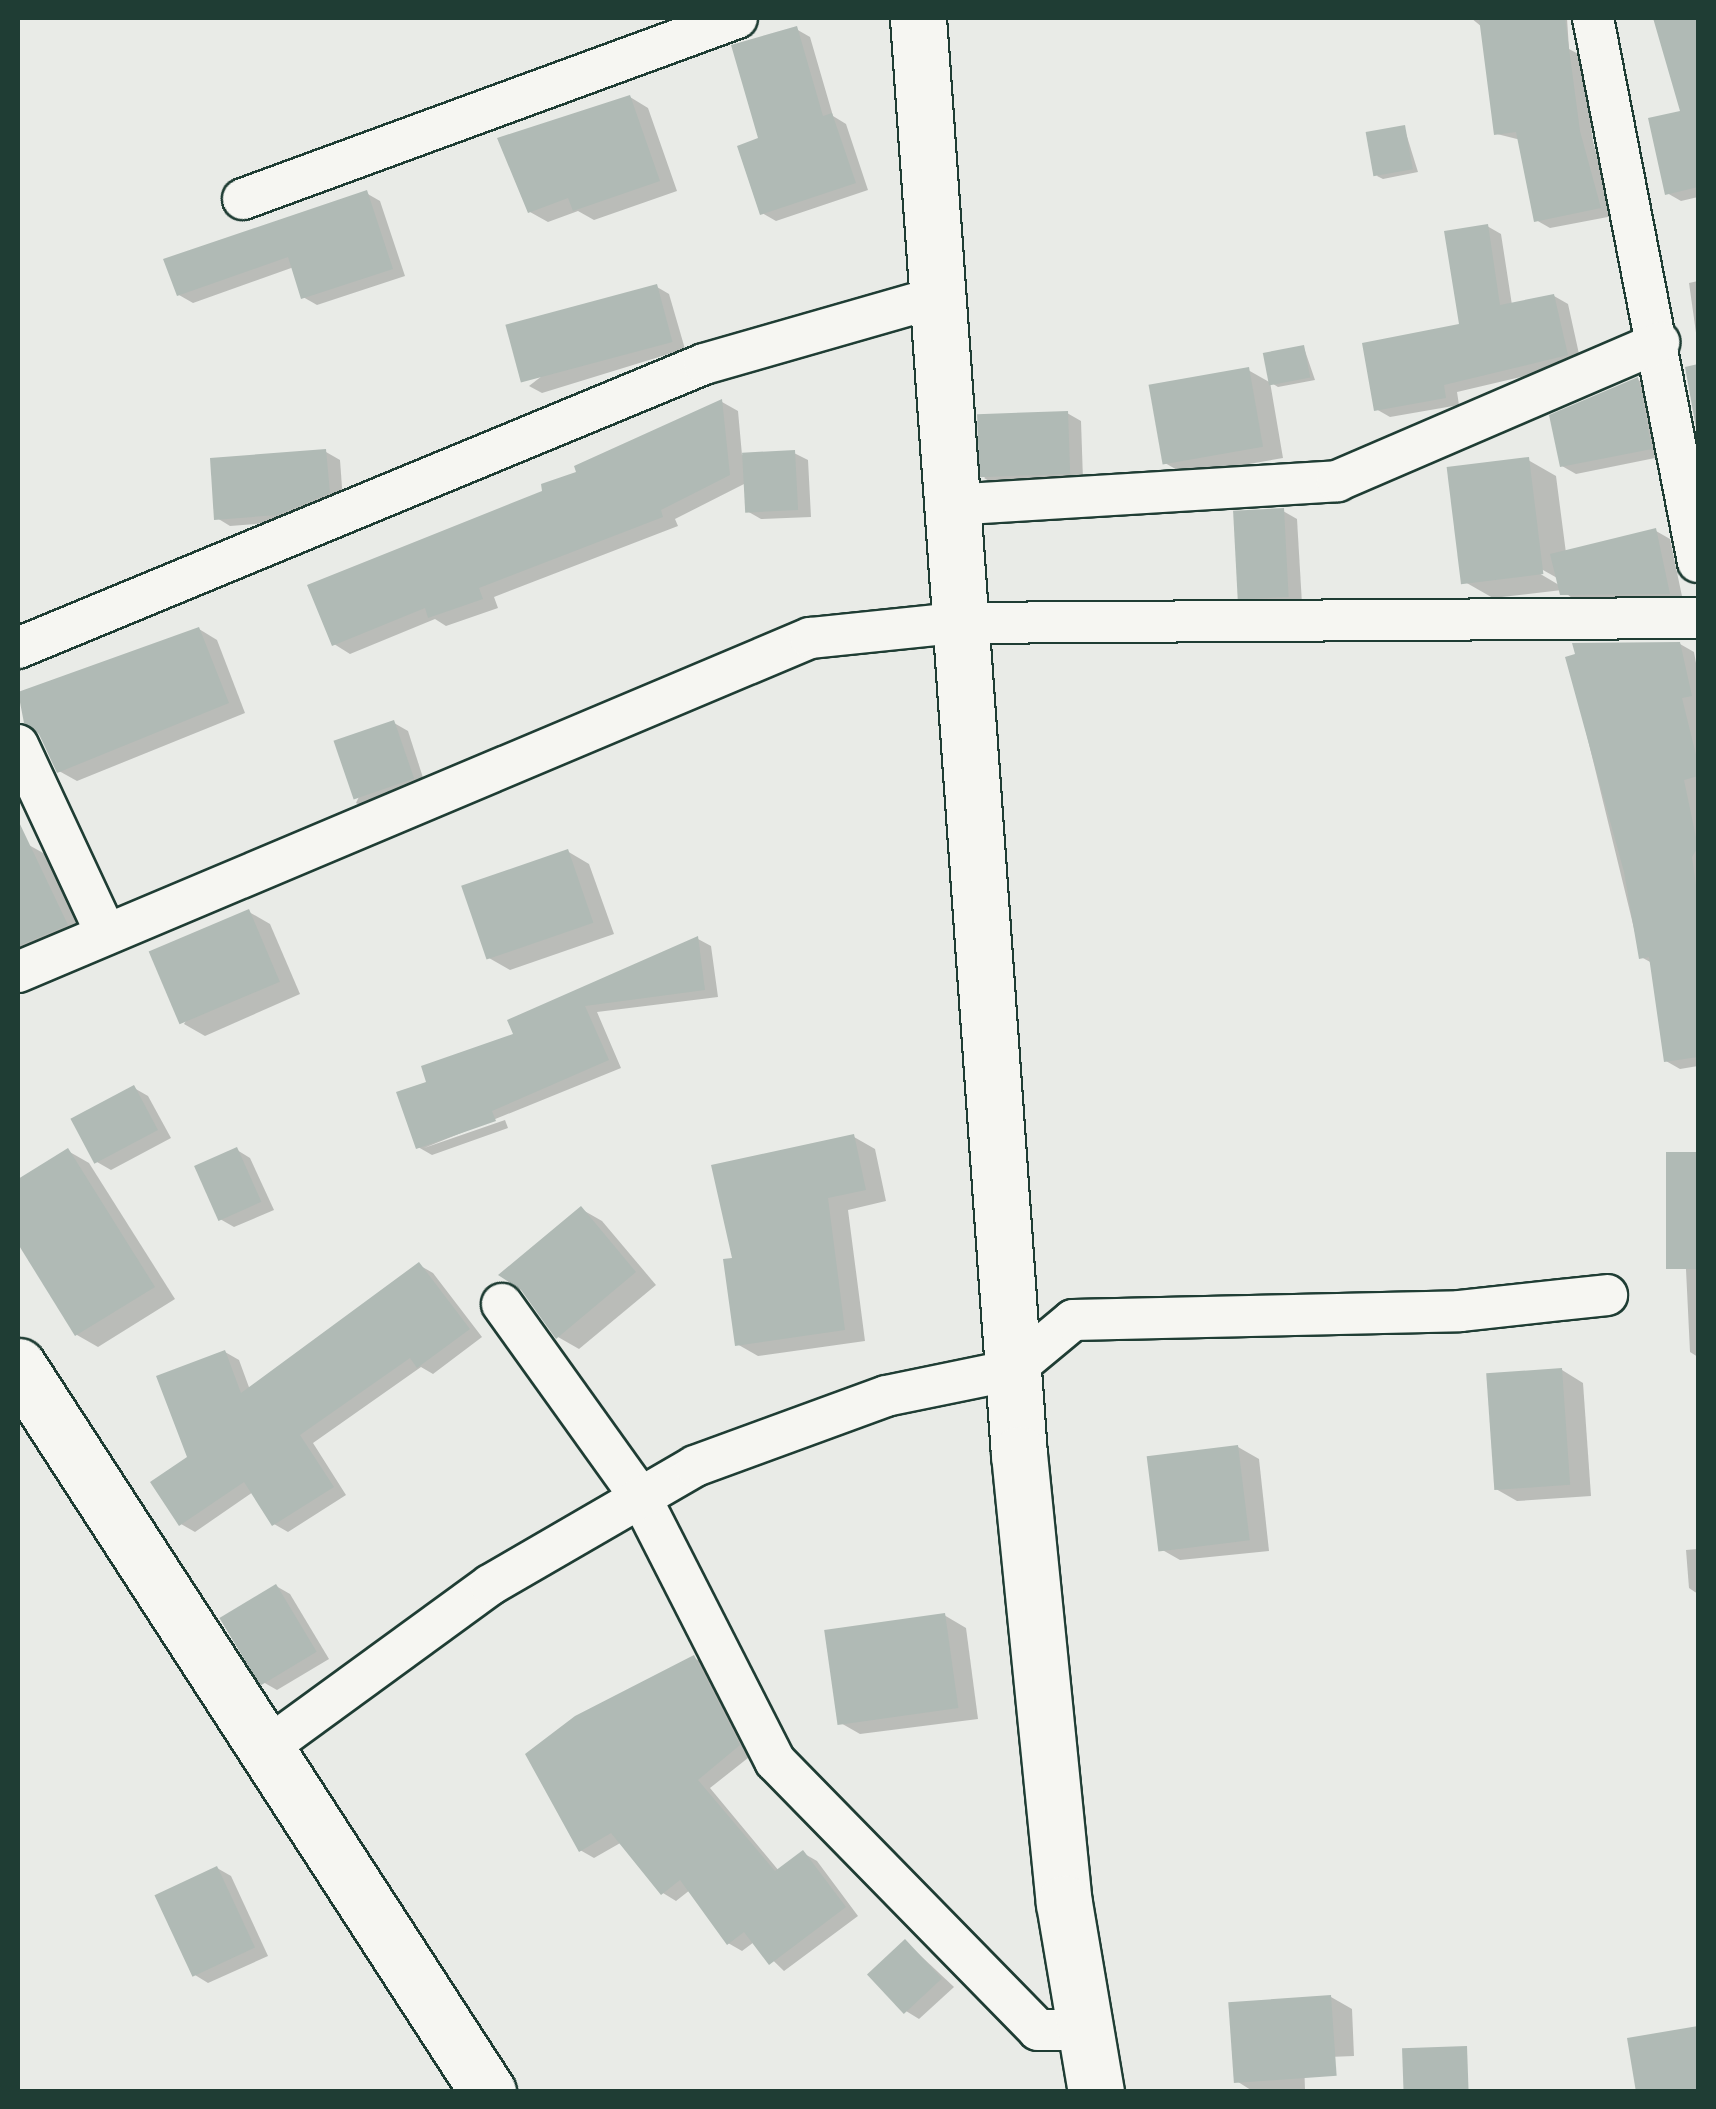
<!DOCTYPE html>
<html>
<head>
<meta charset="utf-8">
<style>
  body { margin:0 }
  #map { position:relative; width:1716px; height:2109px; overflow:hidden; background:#e9ebe7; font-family:"Indie Flower",sans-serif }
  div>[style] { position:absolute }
  .shadow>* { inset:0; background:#0003 }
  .building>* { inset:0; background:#b0bab5; transform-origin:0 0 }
  .roads { filter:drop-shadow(2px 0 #1f3d34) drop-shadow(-2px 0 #1f3d34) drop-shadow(0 2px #1f3d34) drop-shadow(0 -2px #1f3d34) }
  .street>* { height:40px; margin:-20px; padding:0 20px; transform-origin:20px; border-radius:20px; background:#f6f6f2 }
  .secondary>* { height:55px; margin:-27.5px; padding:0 27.5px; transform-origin:27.5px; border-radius:27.5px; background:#f6f6f2 }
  span { translate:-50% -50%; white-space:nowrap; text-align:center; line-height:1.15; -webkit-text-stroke:8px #f6f6f2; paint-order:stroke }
  .frame { position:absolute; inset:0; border:20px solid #1f3d34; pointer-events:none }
</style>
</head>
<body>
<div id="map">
  <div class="shadow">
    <div style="clip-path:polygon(1471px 18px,1567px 18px,1569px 49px,1582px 56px,1593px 141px,1613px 216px,1550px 228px,1536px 220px,1521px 140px,1497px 134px,1482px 27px)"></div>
    <div style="clip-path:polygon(1655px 18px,1698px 18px,1698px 197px,1681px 201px,1667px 193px,1683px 113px)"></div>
    <div style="clip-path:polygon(796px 29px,810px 37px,833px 116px,846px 124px,868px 190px,776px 221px,762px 213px,761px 140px)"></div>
    <div style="clip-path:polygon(630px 97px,648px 108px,677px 191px,594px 220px,578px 211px,548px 222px,530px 212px,501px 140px)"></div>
    <div style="clip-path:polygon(1404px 127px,1418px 172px,1383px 179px,1377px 176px)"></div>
    <div style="clip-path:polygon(366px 193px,380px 201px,405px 276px,317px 305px,303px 297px,294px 267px,193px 303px,179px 295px)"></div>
    <div style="clip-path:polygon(1487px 226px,1501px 234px,1512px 305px,1554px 296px,1568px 304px,1581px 363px,1457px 392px,1459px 405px,1390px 417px,1376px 409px,1461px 326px)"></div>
    <div style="clip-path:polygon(1698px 281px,1698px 347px,1689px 283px)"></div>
    <div style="clip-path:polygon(657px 287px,669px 294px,685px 349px,542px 393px,529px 386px)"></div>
    <div style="clip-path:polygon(1304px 348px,1315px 380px,1278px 387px,1270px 382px,1283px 458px,1186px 475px,1165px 463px,1248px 370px,1271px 383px)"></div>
    <div style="clip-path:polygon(1638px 380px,1651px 388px,1665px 456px,1576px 474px,1562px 466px)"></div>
    <div style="clip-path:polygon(722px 402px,738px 411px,742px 455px,794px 453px,808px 460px,811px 517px,761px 519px,747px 511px,746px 483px,675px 519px,678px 526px,494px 597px,498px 608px,446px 626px,435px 619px,350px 654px,334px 644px,545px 493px)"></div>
    <div style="clip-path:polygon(1067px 413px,1081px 421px,1083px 480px,998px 486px,984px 478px)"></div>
    <div style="clip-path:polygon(326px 452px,340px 460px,343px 501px,292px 521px,230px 526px,217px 518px)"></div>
    <div style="clip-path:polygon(evenodd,1528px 460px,1556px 476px,1566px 553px,1656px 531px,1670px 539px,1683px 601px,1577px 602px,1562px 590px,1493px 598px,1465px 582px,1528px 460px,1534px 565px,1559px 579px,1559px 585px,1532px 569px,1534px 565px)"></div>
    <div style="clip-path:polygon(1283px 511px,1297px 519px,1302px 604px,1255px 604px,1241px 596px)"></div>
    <div style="clip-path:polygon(199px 629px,217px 640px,245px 713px,77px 781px,59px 771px,18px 695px)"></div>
    <div style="clip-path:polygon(1680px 644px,1694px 652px,1698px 674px,1698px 1066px,1680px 1069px,1666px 1061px,1652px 963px,1641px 957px,1568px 658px)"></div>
    <div style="clip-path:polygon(394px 723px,408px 731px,426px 787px,370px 811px,356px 803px)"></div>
    <div style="clip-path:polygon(27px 844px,45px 854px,84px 935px,18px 967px,18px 848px)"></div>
    <div style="clip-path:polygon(567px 851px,589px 864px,614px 934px,510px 970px,489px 958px)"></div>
    <div style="clip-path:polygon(249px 912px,270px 924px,300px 994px,205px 1036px,184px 1024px)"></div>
    <div style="clip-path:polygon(698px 939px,711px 946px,718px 997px,597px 1012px,621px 1068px,424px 1148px,505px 1120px,508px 1128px,432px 1155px,418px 1147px,429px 1083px)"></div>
    <div style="clip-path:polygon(134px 1088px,148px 1096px,171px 1138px,111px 1170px,97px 1162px)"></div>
    <div style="clip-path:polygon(854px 1137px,875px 1149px,886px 1201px,848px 1210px,865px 1341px,758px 1356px,737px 1344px)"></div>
    <div style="clip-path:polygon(237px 1150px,250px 1158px,274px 1210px,234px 1227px,220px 1219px)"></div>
    <div style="clip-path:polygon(68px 1151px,89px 1163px,175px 1299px,98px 1347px,77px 1335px,18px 1239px,18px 1182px)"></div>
    <div style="clip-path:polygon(1698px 1155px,1698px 1357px,1690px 1352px,1685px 1249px,1668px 1156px)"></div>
    <div style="clip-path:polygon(581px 1209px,602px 1221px,656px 1285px,579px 1349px,558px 1337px)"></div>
    <div style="clip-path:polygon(419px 1265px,433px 1273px,482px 1337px,433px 1374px,421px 1367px,313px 1443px,346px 1495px,288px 1532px,274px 1524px,253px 1492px,195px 1532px,181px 1524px,190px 1458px,225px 1352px,239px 1360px,250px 1390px)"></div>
    <div style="clip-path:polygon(1562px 1370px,1583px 1383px,1591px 1496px,1517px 1501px,1496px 1489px)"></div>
    <div style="clip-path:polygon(1238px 1447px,1259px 1459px,1269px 1551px,1180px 1560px,1159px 1548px)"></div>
    <div style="clip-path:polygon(1698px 1549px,1698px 1594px,1689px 1588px,1686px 1550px)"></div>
    <div style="clip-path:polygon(276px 1586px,290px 1594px,329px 1659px,277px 1690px,263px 1682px)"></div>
    <div style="clip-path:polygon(944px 1615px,966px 1628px,978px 1719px,860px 1734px,839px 1722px)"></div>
    <div style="clip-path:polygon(694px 1658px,708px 1666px,753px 1754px,710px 1788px,779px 1871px,803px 1853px,817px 1861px,858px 1916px,784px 1971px,754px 1942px,742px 1951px,728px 1943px,690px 1890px,676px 1901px,663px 1893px,622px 1842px,594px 1858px,580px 1850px)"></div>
    <div style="clip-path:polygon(217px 1868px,231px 1876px,268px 1956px,208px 1983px,195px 1975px)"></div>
    <div style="clip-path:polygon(906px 1942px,954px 1987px,919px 2019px,906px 2011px)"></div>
    <div style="clip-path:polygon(1331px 1997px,1352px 2009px,1354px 2056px,1304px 2058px,1305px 2090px,1254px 2092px,1235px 2080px)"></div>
  </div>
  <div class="building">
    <div style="clip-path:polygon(1479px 18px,1565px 18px,1580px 131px,1601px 208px,1534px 222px,1516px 132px,1494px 135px)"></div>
    <div style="clip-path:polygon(1653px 18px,1698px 18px,1698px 187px,1665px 195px,1648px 118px,1680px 111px)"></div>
    <div style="clip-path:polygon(797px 26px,823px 116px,832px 113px,856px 183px,760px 215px,737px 146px,758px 138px,731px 45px)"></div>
    <div style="clip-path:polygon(630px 95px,660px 181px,573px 211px,568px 198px,528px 213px,497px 138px)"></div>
    <div style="left:1405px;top:125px;width:45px;height:40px;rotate:80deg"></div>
    <div style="clip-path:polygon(367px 190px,393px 269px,301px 299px,288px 257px,177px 296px,163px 259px)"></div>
    <div style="clip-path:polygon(1488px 224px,1500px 305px,1554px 294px,1568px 355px,1444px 385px,1446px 398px,1374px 411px,1362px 343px,1459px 324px,1444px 231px)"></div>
    <div style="left:657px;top:284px;width:60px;height:157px;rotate:75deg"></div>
    <div style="left:1304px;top:345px;width:33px;height:42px;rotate:79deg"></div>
    <div style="clip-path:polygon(1698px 364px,1698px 439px,1685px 367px)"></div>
    <div style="left:1249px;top:367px;width:81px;height:102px;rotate:80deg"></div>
    <div style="clip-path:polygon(1638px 377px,1652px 449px,1560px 467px,1549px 415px)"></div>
    <div style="clip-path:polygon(722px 399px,730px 475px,661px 510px,663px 517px,479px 588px,483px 599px,428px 618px,425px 608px,332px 646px,307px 585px,542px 491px,541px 484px,576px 472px,574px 466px)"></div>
    <div style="left:1068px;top:411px;width:63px;height:91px;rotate:88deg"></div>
    <div style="clip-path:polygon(326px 449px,330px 493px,277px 515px,214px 520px,210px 458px)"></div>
    <div style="left:795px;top:450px;width:60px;height:53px;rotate:87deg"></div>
    <div style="left:1529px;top:457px;width:118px;height:83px;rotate:83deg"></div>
    <div style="left:1284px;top:508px;width:89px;height:51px;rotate:87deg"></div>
    <div style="clip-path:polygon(1656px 528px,1670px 594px,1560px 595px,1550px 554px)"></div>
    <div style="clip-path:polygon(199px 627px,229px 703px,57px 773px,39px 734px,24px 723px,18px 692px)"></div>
    <div style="clip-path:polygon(1680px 642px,1692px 696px,1682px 698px,1698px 763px,1698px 776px,1684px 780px,1698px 847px,1692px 857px,1698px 899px,1698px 1057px,1664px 1062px,1649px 957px,1639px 959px,1624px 872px,1565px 657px,1575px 654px,1572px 643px)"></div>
    <div style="left:394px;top:720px;width:62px;height:64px;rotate:71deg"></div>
    <div style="clip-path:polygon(18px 820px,68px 925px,18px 946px)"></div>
    <div style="left:568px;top:849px;width:78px;height:113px;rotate:71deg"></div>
    <div style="left:249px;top:909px;width:79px;height:109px;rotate:67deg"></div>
    <div style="clip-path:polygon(698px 936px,705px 990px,585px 1006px,609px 1060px,492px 1111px,496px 1121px,416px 1149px,396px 1092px,426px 1082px,421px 1066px,513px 1034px,507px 1020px)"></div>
    <div style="left:134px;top:1085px;width:51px;height:72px;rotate:62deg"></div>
    <div style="clip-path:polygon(854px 1134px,866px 1190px,828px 1198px,845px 1330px,735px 1346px,723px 1259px,732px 1258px,711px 1165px)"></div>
    <div style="left:237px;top:1147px;width:60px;height:47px;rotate:66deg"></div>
    <div style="clip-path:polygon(68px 1148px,155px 1287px,75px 1336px,18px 1244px,18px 1179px)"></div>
    <div style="left:1698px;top:1152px;width:117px;height:32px;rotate:90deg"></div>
    <div style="clip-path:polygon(581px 1206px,636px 1272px,556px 1339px,521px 1290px,498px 1275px)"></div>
    <div style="clip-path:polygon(419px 1262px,470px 1329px,417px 1368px,410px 1358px,300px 1435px,334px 1487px,272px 1526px,244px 1482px,179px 1526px,150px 1482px,187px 1457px,156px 1376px,225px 1350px,241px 1393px)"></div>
    <div style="left:1562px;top:1368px;width:117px;height:76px;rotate:86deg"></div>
    <div style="left:1238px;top:1445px;width:96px;height:92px;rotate:83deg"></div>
    <div style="left:276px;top:1584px;width:79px;height:66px;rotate:59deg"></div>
    <div style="left:945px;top:1613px;width:96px;height:122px;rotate:82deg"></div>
    <div style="clip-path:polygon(694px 1655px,740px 1745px,698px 1780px,775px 1871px,803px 1850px,846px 1907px,769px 1965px,744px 1932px,727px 1945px,680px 1880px,661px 1895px,611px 1833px,579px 1852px,525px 1754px,575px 1716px)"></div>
    <div style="left:217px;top:1866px;width:90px;height:69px;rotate:65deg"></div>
    <div style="left:905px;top:1939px;width:54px;height:52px;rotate:47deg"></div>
    <div style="left:1331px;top:1995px;width:81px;height:103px;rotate:86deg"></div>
    <div style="clip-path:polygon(1698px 2026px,1698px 2092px,1636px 2092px,1627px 2038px)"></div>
    <div style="left:1467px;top:2046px;width:46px;height:65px;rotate:88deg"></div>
  </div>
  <div class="roads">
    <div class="street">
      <div style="left:1593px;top:18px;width:554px;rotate:79.08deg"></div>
      <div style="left:243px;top:199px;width:526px;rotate:-20.12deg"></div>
      <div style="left:949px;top:505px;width:389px;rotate:-3.5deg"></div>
      <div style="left:1337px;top:481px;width:351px;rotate:-23.3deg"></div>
      <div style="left:18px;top:648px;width:742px;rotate:-22.49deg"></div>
      <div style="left:704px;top:364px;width:242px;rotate:-16deg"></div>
      <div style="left:18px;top:745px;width:208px;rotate:65deg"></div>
      <div style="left:18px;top:972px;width:860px;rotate:-22.87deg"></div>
      <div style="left:810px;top:638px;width:147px;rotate:-5.9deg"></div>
      <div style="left:956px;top:623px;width:742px;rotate:-0.39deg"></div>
      <div style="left:502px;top:1304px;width:239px;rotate:54.4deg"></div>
      <div style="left:641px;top:1498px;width:295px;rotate:63deg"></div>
      <div style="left:775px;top:1761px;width:376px;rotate:45.6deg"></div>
      <div style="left:1038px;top:2030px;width:48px"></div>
      <div style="left:268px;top:1747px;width:275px;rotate:-36.1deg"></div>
      <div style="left:490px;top:1585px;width:237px;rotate:-30.1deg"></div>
      <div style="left:695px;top:1466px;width:203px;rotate:-20.1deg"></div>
      <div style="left:886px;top:1396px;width:130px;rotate:-11.6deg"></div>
      <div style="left:1013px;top:1370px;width:78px;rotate:-39.8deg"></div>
      <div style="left:1073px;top:1320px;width:387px;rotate:-1.3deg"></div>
      <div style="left:1460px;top:1311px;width:148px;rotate:-6.2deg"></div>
    </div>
    <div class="secondary">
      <div style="left:918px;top:18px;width:1440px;rotate:85.98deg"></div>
      <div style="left:1019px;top:1454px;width:451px;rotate:84.3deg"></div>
      <div style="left:1064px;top:1903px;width:192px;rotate:80.4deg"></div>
      <div style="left:18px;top:1366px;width:865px;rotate:57.08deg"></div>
    </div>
  </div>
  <div class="frame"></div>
</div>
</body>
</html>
